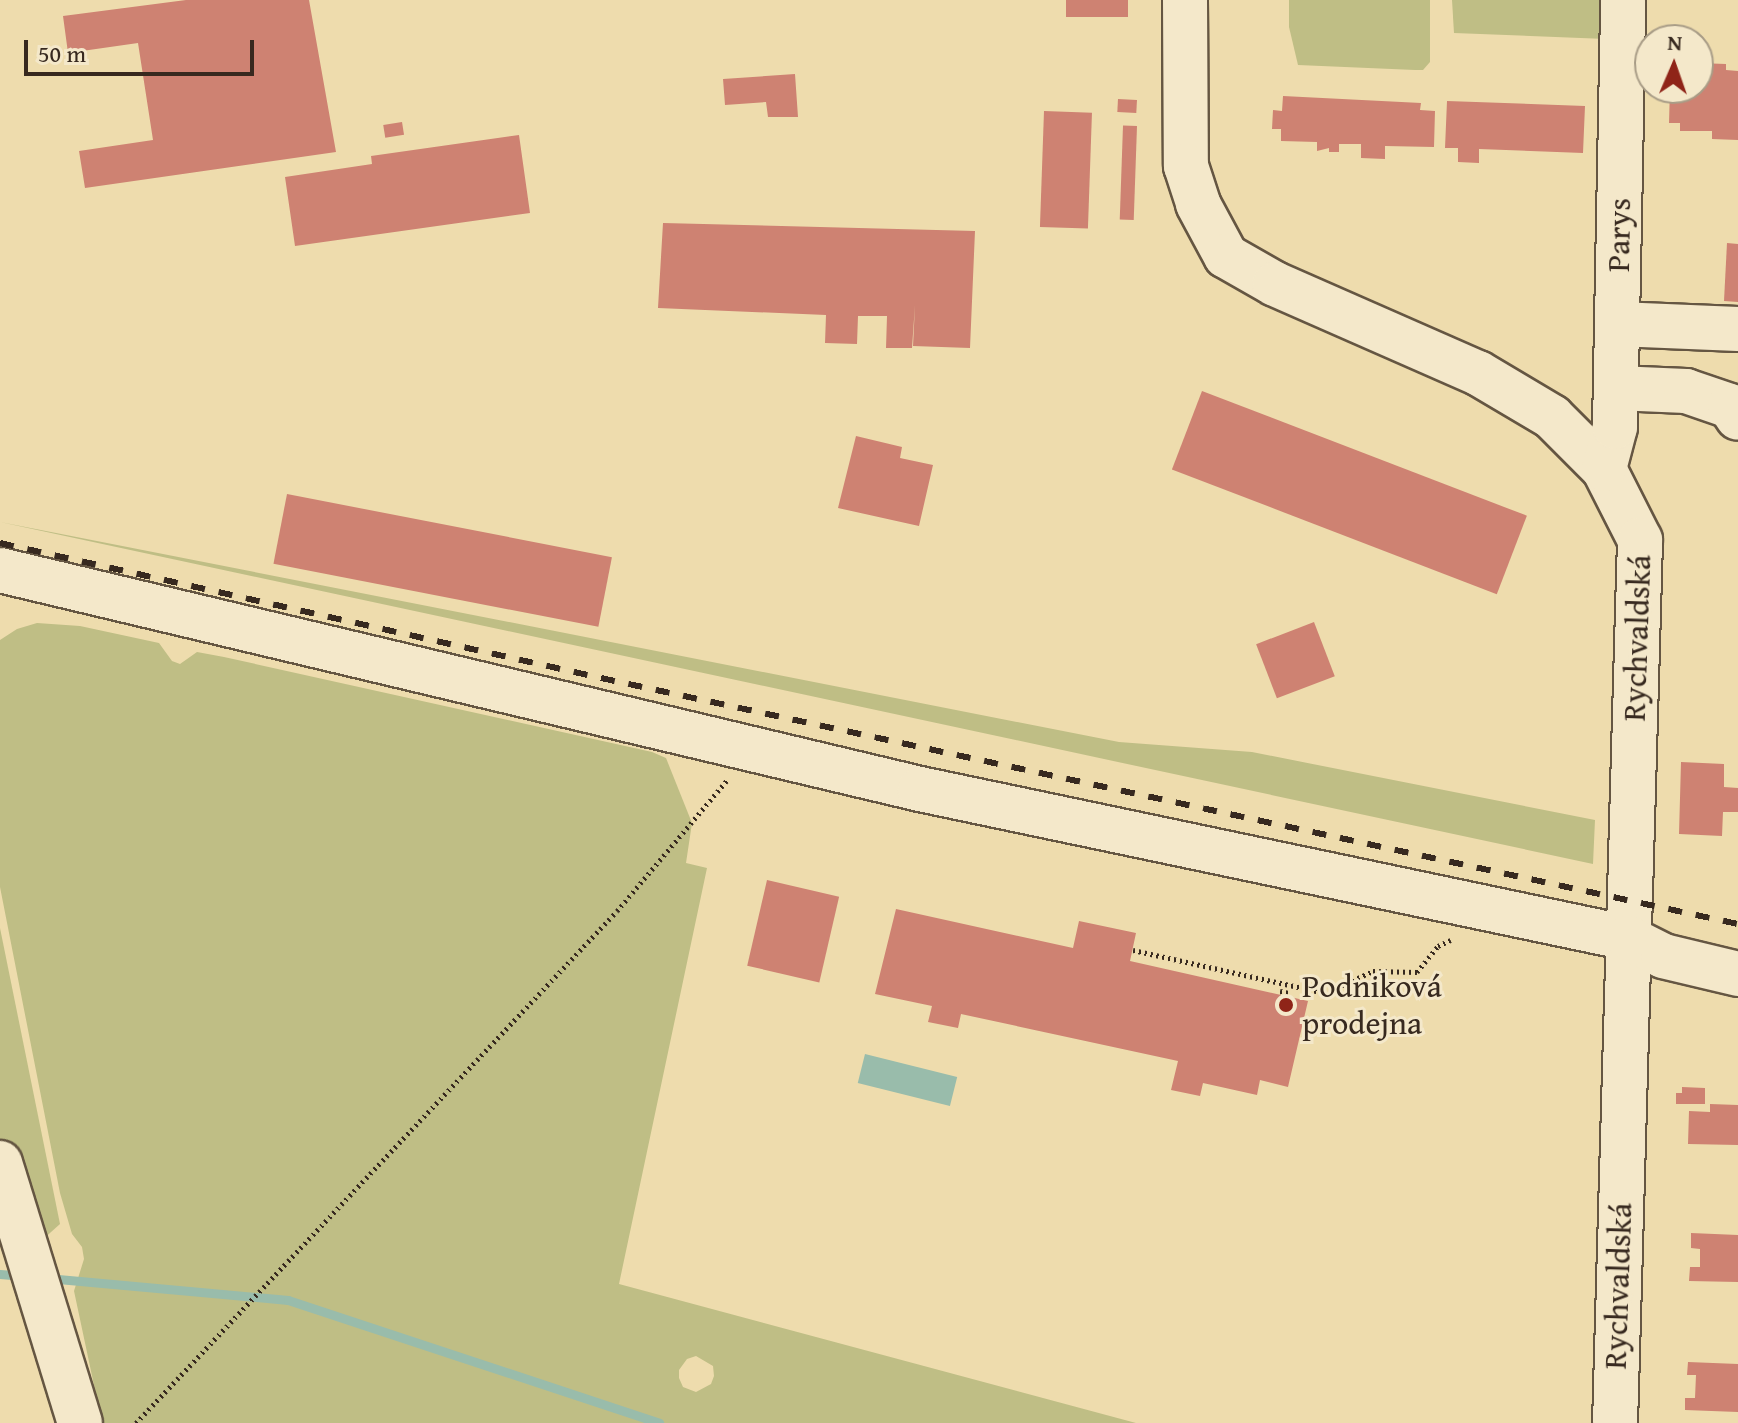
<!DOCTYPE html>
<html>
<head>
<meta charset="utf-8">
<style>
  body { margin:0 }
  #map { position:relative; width:1738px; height:1423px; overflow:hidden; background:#eedcad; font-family:"Gentium Book Plus",serif }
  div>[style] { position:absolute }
  .green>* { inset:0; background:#bfbe85 }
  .water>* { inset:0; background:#99bcab; transform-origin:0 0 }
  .stream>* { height:9px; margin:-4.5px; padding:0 4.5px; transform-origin:4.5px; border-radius:4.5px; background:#99bcab }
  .building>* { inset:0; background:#ce8272; transform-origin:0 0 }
  .path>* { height:5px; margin-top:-2.5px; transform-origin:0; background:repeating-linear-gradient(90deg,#37291f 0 2px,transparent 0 6px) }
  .roads { filter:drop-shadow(2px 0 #655642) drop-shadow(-2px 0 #655642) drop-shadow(0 2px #655642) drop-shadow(0 -2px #655642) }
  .minor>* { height:44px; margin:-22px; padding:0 22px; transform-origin:22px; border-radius:22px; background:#f4e8ca }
  .rail>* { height:6px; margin-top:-3px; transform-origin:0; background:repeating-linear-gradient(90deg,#37291f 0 14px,transparent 0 28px) }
  .dots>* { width:22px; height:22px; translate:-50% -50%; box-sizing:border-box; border:4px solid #f4e8ca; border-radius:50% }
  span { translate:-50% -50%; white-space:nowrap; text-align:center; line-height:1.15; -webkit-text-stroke:6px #f4e8ca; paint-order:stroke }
  .street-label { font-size:32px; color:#37291f }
  .poi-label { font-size:32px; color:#37291f }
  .left { translate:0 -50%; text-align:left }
  .north { position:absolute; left:1634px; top:24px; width:80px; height:80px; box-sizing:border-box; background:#f4e8ca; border:2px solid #a89c86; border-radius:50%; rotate:2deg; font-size:22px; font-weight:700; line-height:32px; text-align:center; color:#37291f }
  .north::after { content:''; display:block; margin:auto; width:28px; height:36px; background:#8f2418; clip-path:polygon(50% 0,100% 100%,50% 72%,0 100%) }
  .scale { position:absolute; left:24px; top:40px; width:230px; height:36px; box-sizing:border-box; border:4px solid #37291f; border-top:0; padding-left:10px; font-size:24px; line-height:28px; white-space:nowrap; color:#37291f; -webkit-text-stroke:6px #f4e8ca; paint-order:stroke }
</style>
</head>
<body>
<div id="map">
  <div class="green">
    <div style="clip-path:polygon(1289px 0,1430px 0,1430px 62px,1423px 70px,1415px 70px,1298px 65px,1289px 27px)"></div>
    <div style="clip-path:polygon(1452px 0,1610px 0,1606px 39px,1454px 33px)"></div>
    <div style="clip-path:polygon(0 522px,1119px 742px,1252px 752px,1595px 820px,1593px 864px)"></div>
    <div style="clip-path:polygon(evenodd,37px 623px,80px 626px,159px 643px,172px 661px,180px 664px,197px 652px,224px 657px,652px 752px,666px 758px,692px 823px,686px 863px,707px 868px,619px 1284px,1136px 1423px,102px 1423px,74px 1291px,84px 1259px,82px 1247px,72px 1234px,60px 1193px,0 887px,0 640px,17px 629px,37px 623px,696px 1356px,713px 1366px,714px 1376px,711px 1384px,696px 1392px,683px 1387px,679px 1378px,679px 1370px,687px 1359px,696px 1356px)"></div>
    <div style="clip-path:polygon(0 928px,60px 1224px,41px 1241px,0 1237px)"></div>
  </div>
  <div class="water">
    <div style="left:865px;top:1054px;width:95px;height:30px;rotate:14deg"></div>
  </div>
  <div class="stream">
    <div style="left:0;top:1274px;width:21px;rotate:5deg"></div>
    <div style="left:47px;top:1278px;width:242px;rotate:5.2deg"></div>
    <div style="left:288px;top:1300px;width:391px;rotate:18.3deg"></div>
  </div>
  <div class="building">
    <div style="clip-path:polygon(186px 0,309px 0,336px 152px,85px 188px,79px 151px,153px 140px,138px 43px,68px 53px,63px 16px)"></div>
    <div style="left:1066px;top:0;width:62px;height:17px"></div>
    <div style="clip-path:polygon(1698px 63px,1726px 64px,1726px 70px,1738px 71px,1738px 140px,1712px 139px,1712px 131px,1680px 131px,1680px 123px,1669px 123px,1670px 88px,1698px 88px)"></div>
    <div style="clip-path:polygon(795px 74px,798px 117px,768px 117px,766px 102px,725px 105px,723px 79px)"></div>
    <div style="clip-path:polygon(1283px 96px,1421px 103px,1420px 110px,1435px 111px,1434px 147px,1385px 146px,1385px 159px,1361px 158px,1361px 144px,1339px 144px,1339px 152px,1329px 152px,1329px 148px,1317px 151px,1317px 142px,1281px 141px,1281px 129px,1272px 129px,1273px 110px,1282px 111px)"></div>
    <div style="left:1118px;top:99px;width:19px;height:13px;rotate:3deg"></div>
    <div style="clip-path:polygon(1447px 101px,1585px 106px,1583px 153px,1479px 149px,1479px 163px,1458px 162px,1458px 148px,1445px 148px)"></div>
    <div style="left:1044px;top:111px;width:48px;height:116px;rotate:2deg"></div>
    <div style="left:402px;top:122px;width:13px;height:19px;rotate:81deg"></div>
    <div style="left:1137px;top:126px;width:94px;height:14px;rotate:92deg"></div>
    <div style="clip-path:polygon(519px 135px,530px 213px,295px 246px,285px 177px,372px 164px,371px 156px)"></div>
    <div style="clip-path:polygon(663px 223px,975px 231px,970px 348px,913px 346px,915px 305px,912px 348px,886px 348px,887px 316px,858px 316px,857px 344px,825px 343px,826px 315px,658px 308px)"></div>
    <div style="clip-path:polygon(1727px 243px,1738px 244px,1738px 302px,1724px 301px)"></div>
    <div style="left:1202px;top:391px;width:348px;height:84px;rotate:21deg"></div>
    <div style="clip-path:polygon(856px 436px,902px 447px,900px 458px,933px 465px,919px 526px,838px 508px)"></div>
    <div style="left:287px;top:494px;width:331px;height:71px;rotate:11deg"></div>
    <div style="left:1314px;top:622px;width:58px;height:62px;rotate:69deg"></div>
    <div style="clip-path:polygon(1681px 762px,1724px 764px,1724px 787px,1738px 788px,1738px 812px,1723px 812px,1722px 836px,1679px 834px)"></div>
    <div style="left:767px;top:880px;width:74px;height:88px;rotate:13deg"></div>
    <div style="clip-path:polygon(896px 909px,1073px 948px,1079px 921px,1136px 933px,1130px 961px,1308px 1001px,1288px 1087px,1260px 1080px,1257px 1095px,1203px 1083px,1200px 1096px,1171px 1090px,1178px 1061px,961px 1014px,958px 1028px,928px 1022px,932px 1006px,875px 994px)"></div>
    <div style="clip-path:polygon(1682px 1087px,1705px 1088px,1705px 1104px,1676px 1104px,1676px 1093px,1682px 1093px)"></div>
    <div style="clip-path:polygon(1710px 1104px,1738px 1105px,1738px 1145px,1688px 1144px,1689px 1111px,1710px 1112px)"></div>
    <div style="clip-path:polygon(1691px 1233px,1738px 1235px,1738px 1282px,1689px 1281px,1690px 1267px,1700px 1267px,1700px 1249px,1691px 1248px)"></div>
    <div style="clip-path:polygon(1688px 1362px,1738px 1364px,1738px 1412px,1685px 1410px,1685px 1398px,1695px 1398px,1696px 1375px,1687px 1375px)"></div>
  </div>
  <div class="path">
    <div style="left:1133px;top:950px;width:197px;rotate:12.6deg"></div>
    <div style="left:1325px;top:993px;width:53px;rotate:-24.6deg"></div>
    <div style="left:1373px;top:971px;width:44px;rotate:1.3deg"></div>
    <div style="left:1417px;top:972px;width:33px;rotate:-51deg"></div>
    <div style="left:1438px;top:946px;width:14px;rotate:-25deg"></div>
    <div style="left:1280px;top:991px;width:9px;rotate:13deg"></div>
    <div style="left:136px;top:1423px;width:702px;rotate:-46.79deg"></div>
    <div style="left:617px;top:911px;width:172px;rotate:-49.9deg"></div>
  </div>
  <div class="roads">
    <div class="minor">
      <div style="left:1185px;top:0;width:166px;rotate:89.7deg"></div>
      <div style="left:1186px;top:166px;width:40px;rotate:72deg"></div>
      <div style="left:1198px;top:204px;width:59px;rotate:61.7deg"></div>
      <div style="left:1226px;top:256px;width:56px;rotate:29.7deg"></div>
      <div style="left:1275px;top:284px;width:222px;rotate:23.7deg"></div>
      <div style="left:1478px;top:373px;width:86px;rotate:30.7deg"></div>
      <div style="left:1552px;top:417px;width:74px;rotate:45deg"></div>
      <div style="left:1604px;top:469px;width:80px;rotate:63.1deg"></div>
      <div style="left:1640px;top:540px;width:883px;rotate:91.62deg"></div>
      <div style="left:1617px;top:324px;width:121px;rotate:2.4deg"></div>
      <div style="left:1616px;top:388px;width:70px;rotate:2.5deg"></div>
      <div style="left:1686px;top:391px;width:46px;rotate:18.8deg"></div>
      <div style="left:1730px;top:406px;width:14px;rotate:56deg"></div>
      <div style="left:1604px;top:469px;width:43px;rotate:-75.3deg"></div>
      <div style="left:1615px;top:427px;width:427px;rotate:-88.9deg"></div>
      <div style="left:0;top:570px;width:946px;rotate:13.39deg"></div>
      <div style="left:920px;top:789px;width:724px;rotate:11.88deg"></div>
      <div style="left:1628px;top:938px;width:39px;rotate:27deg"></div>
      <div style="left:1663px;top:956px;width:77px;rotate:13.5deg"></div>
      <div style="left:0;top:1163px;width:272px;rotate:72.9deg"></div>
    </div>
  </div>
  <div class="rail">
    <div style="left:0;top:543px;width:616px;rotate:12.66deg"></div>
    <div style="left:601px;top:678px;width:1163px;rotate:12.21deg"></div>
  </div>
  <div class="dots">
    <div style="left:1286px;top:1005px;background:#8f2418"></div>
  </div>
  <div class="street-label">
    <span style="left:1619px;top:235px;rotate:-89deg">Parys</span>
    <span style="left:1637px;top:638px;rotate:-88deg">Rychvaldská</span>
    <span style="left:1618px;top:1286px;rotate:-88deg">Rychvaldská</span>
  </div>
  <div class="poi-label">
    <span class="left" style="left:1302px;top:1005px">Podniková<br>prodejna</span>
  </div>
  <div class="north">N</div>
  <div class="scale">50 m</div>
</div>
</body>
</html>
